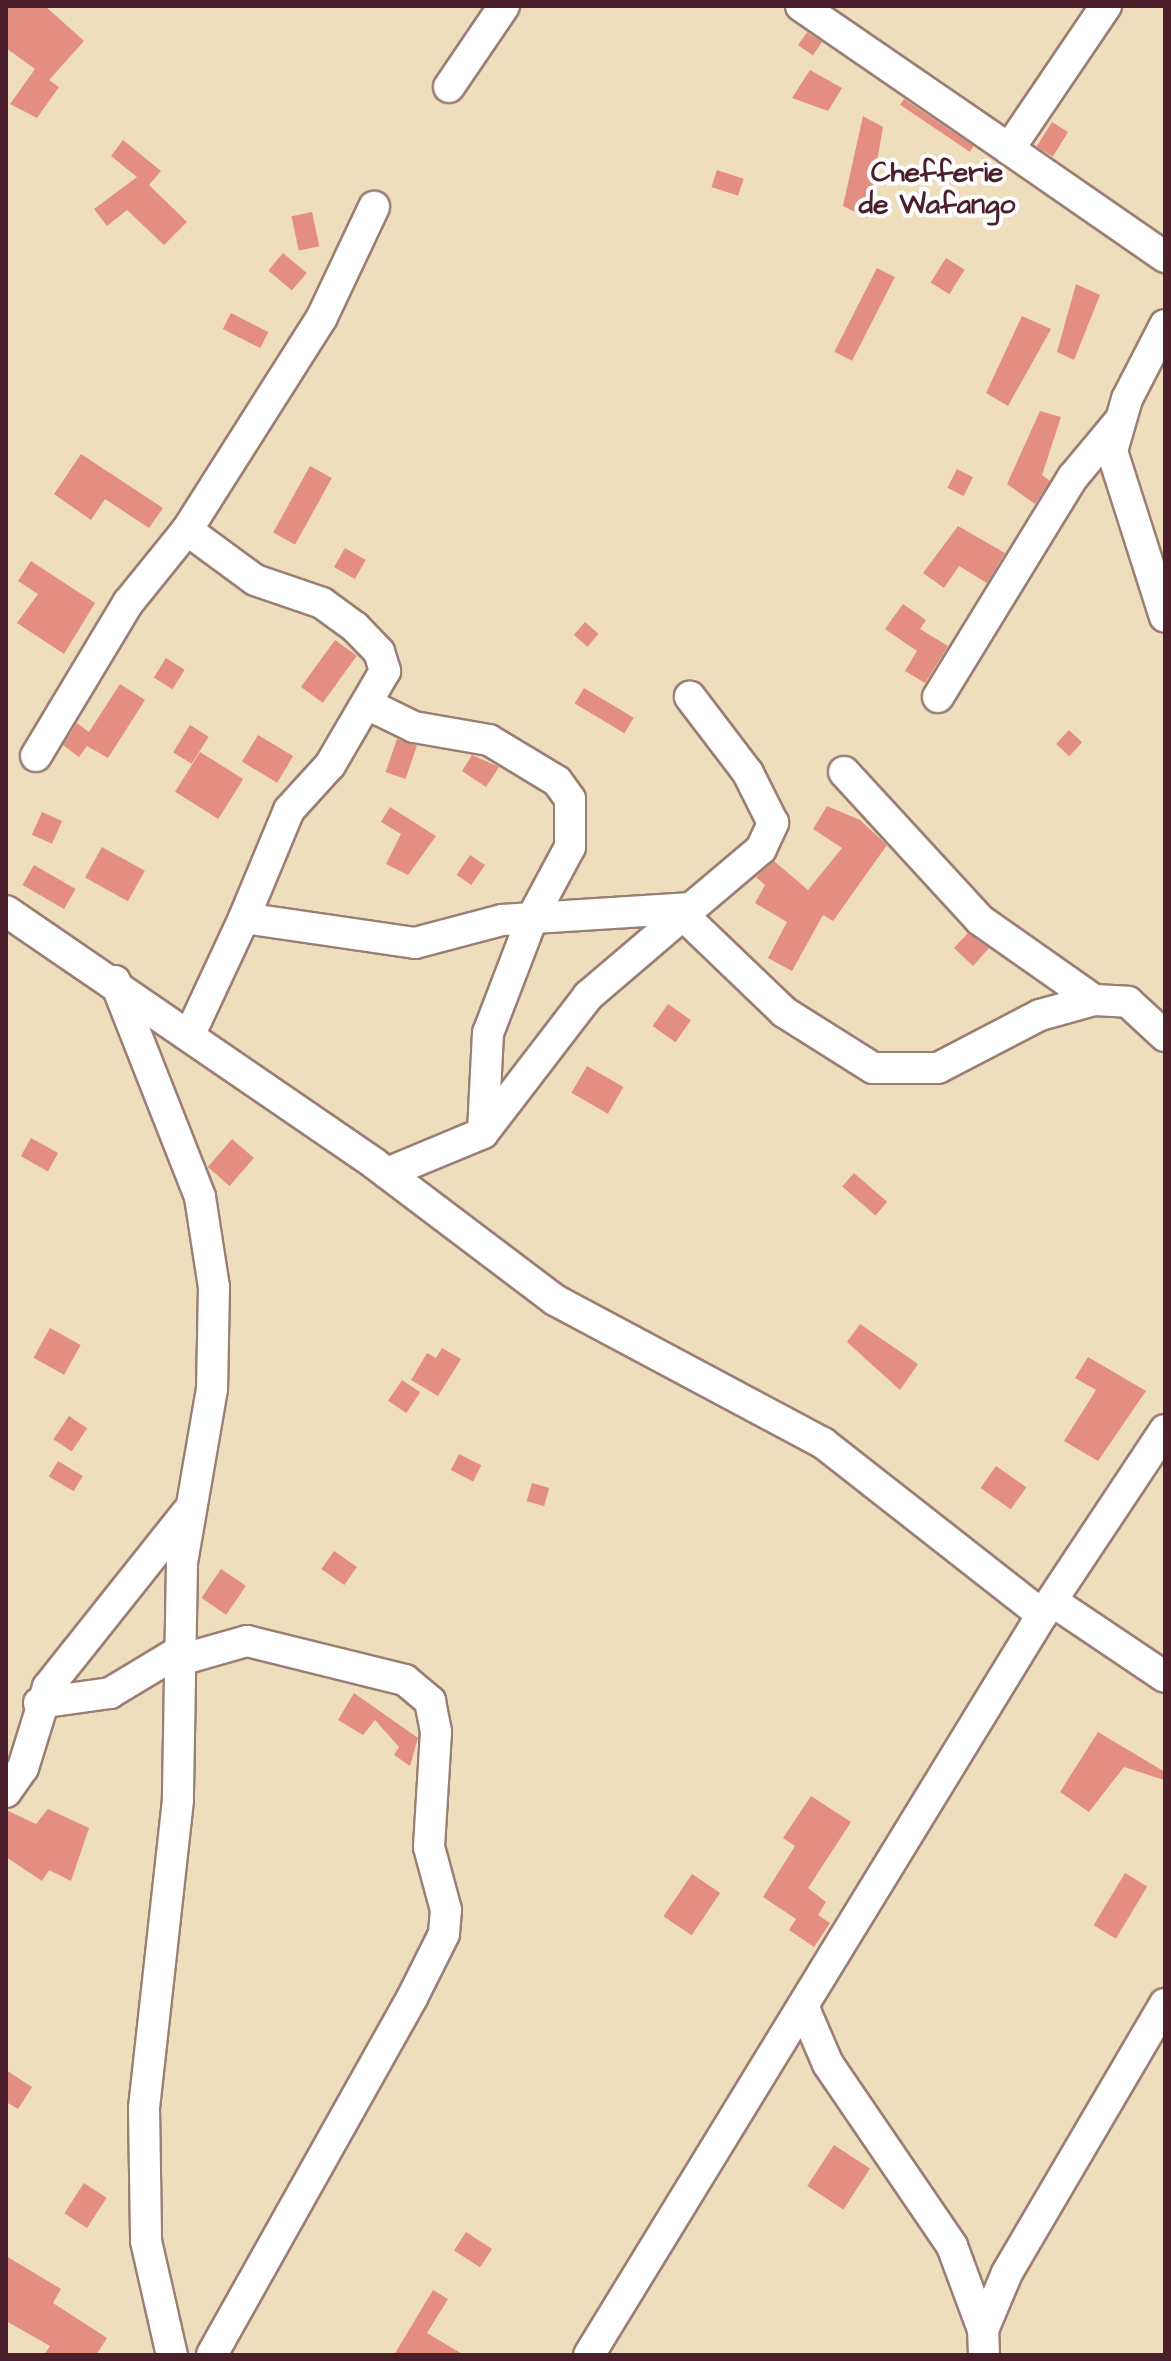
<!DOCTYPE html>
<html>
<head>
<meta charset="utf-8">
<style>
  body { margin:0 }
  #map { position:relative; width:1171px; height:2361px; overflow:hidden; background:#efdebe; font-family:"Architects Daughter",sans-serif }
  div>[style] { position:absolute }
  .building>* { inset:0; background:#e48e82; transform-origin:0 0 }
  .roads { filter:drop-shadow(2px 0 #9c7e74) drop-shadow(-2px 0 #9c7e74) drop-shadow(0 2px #9c7e74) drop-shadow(0 -2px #9c7e74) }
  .minor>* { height:30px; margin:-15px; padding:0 15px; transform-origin:15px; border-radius:15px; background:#fff }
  span { translate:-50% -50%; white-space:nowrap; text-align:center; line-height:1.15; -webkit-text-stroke:8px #fff; paint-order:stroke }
  .quarter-label { font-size:28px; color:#4a1f2b; font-weight:700 }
  .frame { position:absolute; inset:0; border:8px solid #4a1f2b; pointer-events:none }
</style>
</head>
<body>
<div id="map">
  <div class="building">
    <div style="clip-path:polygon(6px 6px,45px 6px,84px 41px,49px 80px,59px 87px,37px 118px,10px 104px,35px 69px,6px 48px)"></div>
    <div style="left:807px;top:32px;width:18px;height:16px;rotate:34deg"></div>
    <div style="clip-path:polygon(810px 70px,842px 88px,828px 111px,792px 98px)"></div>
    <div style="left:904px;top:99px;width:84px;height:7px;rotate:34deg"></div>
    <div style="clip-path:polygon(863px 116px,883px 127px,867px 218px,843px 206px)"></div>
    <div style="left:1052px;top:122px;width:19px;height:29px;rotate:32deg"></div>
    <div style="clip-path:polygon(123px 140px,161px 171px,149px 185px,187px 222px,164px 245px,127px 210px,107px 226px,94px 209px,137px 177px,111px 156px)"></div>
    <div style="left:717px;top:170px;width:28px;height:18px;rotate:18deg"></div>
    <div style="left:312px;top:212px;width:35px;height:21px;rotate:78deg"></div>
    <div style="left:283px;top:253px;width:31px;height:23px;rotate:40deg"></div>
    <div style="left:946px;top:258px;width:22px;height:29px;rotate:32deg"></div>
    <div style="left:877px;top:268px;width:20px;height:94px;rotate:27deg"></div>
    <div style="clip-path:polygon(1076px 284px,1100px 295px,1074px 360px,1057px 352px)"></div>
    <div style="left:231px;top:313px;width:42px;height:18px;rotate:27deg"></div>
    <div style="clip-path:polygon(1022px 316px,1051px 329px,1008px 406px,986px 393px)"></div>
    <div style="clip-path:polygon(1040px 411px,1061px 417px,1042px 475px,1050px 481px,1035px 504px,1007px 484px)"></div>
    <div style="clip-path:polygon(81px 454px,163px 508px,149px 528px,105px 499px,91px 520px,54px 494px)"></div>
    <div style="left:310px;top:466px;width:25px;height:76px;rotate:29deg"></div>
    <div style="left:957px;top:469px;width:18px;height:21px;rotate:27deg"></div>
    <div style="clip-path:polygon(958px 526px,1005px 553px,987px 583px,959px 566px,944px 588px,923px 573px)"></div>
    <div style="left:345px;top:548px;width:24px;height:22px;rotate:30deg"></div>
    <div style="clip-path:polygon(31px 561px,95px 603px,64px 654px,17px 623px,38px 594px,18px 581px)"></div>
    <div style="clip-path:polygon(903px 604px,926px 620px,920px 629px,948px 646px,925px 683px,905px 671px,917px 651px,885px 629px)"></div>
    <div style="left:585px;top:622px;width:18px;height:17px;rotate:41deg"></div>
    <div style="left:335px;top:640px;width:27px;height:58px;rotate:36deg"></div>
    <div style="left:166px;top:658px;width:22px;height:23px;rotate:32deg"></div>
    <div style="clip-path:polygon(120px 684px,145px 700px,108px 758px,87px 746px,79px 757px,63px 745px,77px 723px,89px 732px)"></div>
    <div style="left:584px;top:688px;width:58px;height:18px;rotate:31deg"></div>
    <div style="left:190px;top:725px;width:22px;height:32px;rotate:32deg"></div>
    <div style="left:1069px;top:730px;width:18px;height:19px;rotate:43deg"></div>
    <div style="left:258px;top:735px;width:41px;height:31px;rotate:31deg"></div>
    <div style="left:397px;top:739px;width:21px;height:35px;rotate:19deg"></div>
    <div style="left:200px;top:752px;width:51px;height:47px;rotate:32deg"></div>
    <div style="clip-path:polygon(472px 755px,499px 767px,486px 787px,462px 771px)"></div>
    <div style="clip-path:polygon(827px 806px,860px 820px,887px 845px,833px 921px,823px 915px,792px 971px,768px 958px,787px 922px,755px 903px,765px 885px,756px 877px,774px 861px,808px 890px,842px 848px,813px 829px)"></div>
    <div style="clip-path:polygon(390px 807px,436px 836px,408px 875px,386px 864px,401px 834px,381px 822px)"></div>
    <div style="left:42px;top:812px;width:22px;height:25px;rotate:24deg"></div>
    <div style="left:102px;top:847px;width:49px;height:35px;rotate:29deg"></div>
    <div style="left:470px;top:855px;width:18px;height:24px;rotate:34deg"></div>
    <div style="left:34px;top:865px;width:48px;height:23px;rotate:30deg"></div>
    <div style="clip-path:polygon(968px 933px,989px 948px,973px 966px,954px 948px)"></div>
    <div style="left:668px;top:1004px;width:28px;height:27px;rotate:35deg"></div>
    <div style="left:587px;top:1066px;width:42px;height:31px;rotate:30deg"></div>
    <div style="left:31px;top:1138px;width:31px;height:21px;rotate:29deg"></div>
    <div style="left:232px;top:1139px;width:29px;height:37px;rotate:41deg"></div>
    <div style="left:854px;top:1173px;width:44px;height:18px;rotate:41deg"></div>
    <div style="clip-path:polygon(860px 1324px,918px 1364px,900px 1390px,847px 1342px)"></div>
    <div style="left:50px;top:1328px;width:35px;height:34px;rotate:29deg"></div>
    <div style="clip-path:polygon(442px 1348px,461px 1359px,438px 1396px,411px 1380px,427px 1353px,436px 1358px)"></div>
    <div style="clip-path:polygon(1088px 1357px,1146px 1391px,1098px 1461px,1064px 1441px,1096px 1390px,1075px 1378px)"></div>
    <div style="left:402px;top:1380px;width:22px;height:25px;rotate:34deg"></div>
    <div style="left:69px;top:1416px;width:22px;height:28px;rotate:34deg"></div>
    <div style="left:459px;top:1454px;width:25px;height:18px;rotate:27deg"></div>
    <div style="left:58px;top:1461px;width:29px;height:18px;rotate:31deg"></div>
    <div style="left:996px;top:1466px;width:37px;height:27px;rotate:35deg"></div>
    <div style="left:532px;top:1483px;width:18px;height:19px;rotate:16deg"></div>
    <div style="left:334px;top:1551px;width:28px;height:22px;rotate:35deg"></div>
    <div style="left:221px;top:1569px;width:30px;height:35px;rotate:34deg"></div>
    <div style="clip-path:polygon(354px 1693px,418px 1738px,410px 1766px,394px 1755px,399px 1747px,375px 1720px,363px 1735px,338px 1720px)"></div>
    <div style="clip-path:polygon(1098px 1732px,1165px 1772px,1164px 1780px,1124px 1767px,1089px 1812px,1060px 1792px)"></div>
    <div style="clip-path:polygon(811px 1796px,851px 1822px,808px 1888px,826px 1902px,818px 1915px,830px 1923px,814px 1947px,789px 1930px,796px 1919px,763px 1897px,795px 1846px,783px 1838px)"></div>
    <div style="clip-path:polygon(48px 1809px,89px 1828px,71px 1881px,49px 1870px,42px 1881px,6px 1857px,6px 1810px,36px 1824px)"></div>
    <div style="left:1125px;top:1873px;width:26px;height:61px;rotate:31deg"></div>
    <div style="left:692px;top:1874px;width:34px;height:51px;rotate:34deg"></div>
    <div style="clip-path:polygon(6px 2070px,32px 2087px,18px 2109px,6px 2102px)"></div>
    <div style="left:834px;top:2145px;width:43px;height:49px;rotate:33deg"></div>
    <div style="left:84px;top:2183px;width:27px;height:36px;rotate:33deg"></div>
    <div style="left:466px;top:2232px;width:31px;height:22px;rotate:33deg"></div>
    <div style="clip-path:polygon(6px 2256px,61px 2289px,53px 2303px,107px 2338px,96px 2355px,44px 2355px,50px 2346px,6px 2321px)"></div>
    <div style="clip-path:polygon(433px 2290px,448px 2299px,427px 2333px,464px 2355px,394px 2355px)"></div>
  </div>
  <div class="roads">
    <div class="minor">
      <div style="left:801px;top:6px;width:252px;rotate:34.5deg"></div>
      <div style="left:1009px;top:149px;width:173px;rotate:-55.9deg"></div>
      <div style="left:449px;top:87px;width:98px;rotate:-55.8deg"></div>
      <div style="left:1009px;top:149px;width:190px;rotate:34.7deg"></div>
      <div style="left:1165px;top:325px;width:83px;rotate:117.2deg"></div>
      <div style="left:1127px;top:399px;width:54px;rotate:106.1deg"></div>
      <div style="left:1112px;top:451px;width:174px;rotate:72.3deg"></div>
      <div style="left:187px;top:530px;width:252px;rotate:-57.6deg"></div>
      <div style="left:322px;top:317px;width:122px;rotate:-64.7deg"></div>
      <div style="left:938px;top:697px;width:258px;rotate:-58.5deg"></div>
      <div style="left:1073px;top:477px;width:70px;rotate:-50.2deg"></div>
      <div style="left:367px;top:704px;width:52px;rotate:26.1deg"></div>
      <div style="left:414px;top:727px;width:76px;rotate:9.8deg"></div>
      <div style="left:489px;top:740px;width:79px;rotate:31.1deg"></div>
      <div style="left:557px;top:781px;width:22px;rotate:54deg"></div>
      <div style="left:570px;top:799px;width:48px;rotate:90deg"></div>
      <div style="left:570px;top:847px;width:78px;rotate:118.2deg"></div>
      <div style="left:533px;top:916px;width:125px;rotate:111deg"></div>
      <div style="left:488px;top:1033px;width:100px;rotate:92.9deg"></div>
      <div style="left:36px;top:756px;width:179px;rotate:-59deg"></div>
      <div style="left:128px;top:603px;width:94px;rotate:-51.1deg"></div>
      <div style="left:187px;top:530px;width:84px;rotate:36.3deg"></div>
      <div style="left:255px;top:580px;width:71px;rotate:18.9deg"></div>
      <div style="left:322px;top:603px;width:41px;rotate:36deg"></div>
      <div style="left:355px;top:627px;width:35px;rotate:46deg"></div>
      <div style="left:379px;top:652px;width:20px;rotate:72deg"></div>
      <div style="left:385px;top:671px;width:109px;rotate:120.3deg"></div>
      <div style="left:330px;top:765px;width:61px;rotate:132.3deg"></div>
      <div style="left:289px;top:810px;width:117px;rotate:112.6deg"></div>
      <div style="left:844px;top:772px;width:201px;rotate:47.4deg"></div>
      <div style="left:980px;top:920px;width:139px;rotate:35.1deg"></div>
      <div style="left:6px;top:911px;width:447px;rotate:34.4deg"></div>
      <div style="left:375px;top:1164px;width:226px;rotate:37.1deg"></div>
      <div style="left:555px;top:1300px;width:304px;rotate:28.1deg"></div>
      <div style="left:823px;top:1443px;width:278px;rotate:38.1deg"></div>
      <div style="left:683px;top:915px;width:102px;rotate:-40.2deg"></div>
      <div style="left:761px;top:849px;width:29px;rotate:-65deg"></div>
      <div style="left:773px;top:823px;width:56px;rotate:-116.6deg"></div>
      <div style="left:748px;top:773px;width:96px;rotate:-127.3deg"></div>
      <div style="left:115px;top:981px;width:232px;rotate:68.5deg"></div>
      <div style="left:200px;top:1197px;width:91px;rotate:81.2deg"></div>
      <div style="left:214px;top:1287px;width:102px;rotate:91.1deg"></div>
      <div style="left:212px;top:1389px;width:177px;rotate:99.8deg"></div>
      <div style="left:182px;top:1563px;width:237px;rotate:91deg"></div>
      <div style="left:178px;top:1800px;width:310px;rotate:96.3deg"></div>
      <div style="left:144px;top:2108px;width:133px;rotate:89.1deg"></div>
      <div style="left:146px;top:2241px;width:117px;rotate:77.2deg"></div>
      <div style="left:190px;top:1034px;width:128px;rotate:-65deg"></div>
      <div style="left:244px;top:918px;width:173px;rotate:8.3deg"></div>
      <div style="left:415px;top:943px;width:90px;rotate:-14.8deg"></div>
      <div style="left:502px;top:920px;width:190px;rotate:-3.6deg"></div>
      <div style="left:387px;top:1173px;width:104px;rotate:-22.6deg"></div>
      <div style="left:483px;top:1133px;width:173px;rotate:-52.5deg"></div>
      <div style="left:588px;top:996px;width:125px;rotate:-40.5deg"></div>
      <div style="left:683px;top:915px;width:140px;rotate:43.8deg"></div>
      <div style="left:784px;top:1012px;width:105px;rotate:32.2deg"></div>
      <div style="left:873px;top:1068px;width:65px"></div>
      <div style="left:938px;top:1068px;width:115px;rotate:-27.5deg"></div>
      <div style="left:1040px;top:1015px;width:56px;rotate:-15.5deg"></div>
      <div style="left:1094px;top:1000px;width:34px;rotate:3deg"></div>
      <div style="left:1128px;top:1002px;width:50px;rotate:42.6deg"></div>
      <div style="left:1052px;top:1601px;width:136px;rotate:33.9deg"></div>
      <div style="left:180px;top:1660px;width:70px;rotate:-15.8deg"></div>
      <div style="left:247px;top:1641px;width:163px;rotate:13.9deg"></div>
      <div style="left:405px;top:1680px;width:33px;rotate:40deg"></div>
      <div style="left:430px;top:1701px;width:32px;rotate:79deg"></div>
      <div style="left:436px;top:1732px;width:115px;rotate:93.5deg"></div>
      <div style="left:429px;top:1847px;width:65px;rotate:74.9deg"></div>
      <div style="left:446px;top:1910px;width:24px;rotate:95deg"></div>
      <div style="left:444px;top:1934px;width:72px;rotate:116.6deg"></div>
      <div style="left:412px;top:1998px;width:409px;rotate:119.3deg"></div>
      <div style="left:39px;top:1703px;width:72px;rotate:-8deg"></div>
      <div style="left:110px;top:1693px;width:82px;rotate:-31deg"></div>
      <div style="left:6px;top:1792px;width:29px;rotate:-55deg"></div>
      <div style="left:23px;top:1768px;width:85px;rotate:-72.8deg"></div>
      <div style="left:48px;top:1687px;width:223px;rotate:-51.5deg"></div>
      <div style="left:803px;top:2006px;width:63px;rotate:66.7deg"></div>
      <div style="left:828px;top:2064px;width:220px;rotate:55.7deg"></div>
      <div style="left:952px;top:2246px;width:90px;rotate:69.7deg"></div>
      <div style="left:589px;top:2355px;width:868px;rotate:-58.53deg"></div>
      <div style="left:1042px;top:1615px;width:222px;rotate:-56.4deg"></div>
      <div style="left:984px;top:2355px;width:25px;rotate:-92deg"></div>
      <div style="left:983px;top:2330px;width:62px;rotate:-67.2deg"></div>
      <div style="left:1007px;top:2273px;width:312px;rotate:-59.6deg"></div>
    </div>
  </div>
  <div class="quarter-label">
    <span style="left:937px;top:189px">Chefferie<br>de Wafango</span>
  </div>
  <div class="frame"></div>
</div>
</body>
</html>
